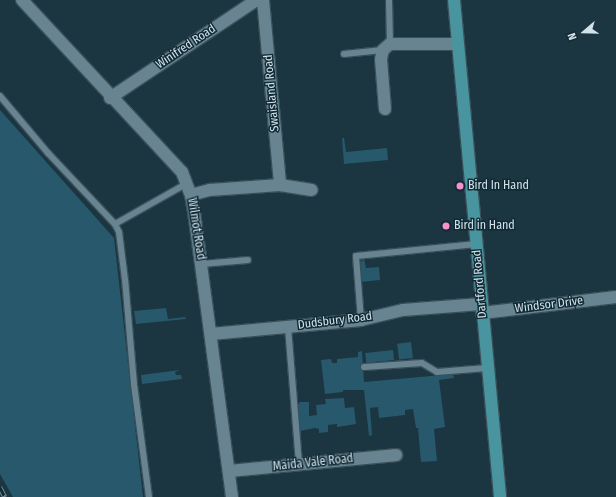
<!DOCTYPE html>
<html>
<head>
<meta charset="utf-8">
<style>
  body { margin:0 }
  #map { position:relative; width:616px; height:497px; overflow:hidden; background:#1b3541; font-family:"Fira Sans Condensed",sans-serif }
  div>[style] { position:absolute }
  .green>* { inset:0; background:#27586c; transform-origin:0 0 }
  .roads { filter:drop-shadow(1px 0 #395059) drop-shadow(-1px 0 #395059) drop-shadow(0 1px #395059) drop-shadow(0 -1px #395059) }
  .lane>* { height:6px; margin:-3px; padding:0 3px; transform-origin:3px; border-radius:3px; background:#688491 }
  .street>* { height:12px; margin:-6px; padding:0 6px; transform-origin:6px; border-radius:6px; background:#688491 }
  .primary>* { height:12px; margin:-6px; padding:0 6px; transform-origin:6px; border-radius:6px; background:#48949f }
  .rail>* { height:4.5px; margin-top:-2.25px; transform-origin:0; background:repeating-linear-gradient(90deg,#112b36 0 9px,#6f848e 0 18px); box-sizing:border-box; border-block:1px solid #6f848e }
  .dots>* { width:11px; height:11px; translate:-50% -50%; box-sizing:border-box; border:2px solid #112b36; border-radius:50% }
  span { translate:-50% -50%; white-space:nowrap; text-align:center; line-height:1.15; -webkit-text-stroke:3px #112b36; paint-order:stroke }
  .street-label { font-size:12px; color:#d3e2e9 }
  .poi-label { font-size:12px; color:#d3e2e9 }
  .left { translate:0 -50%; text-align:left }
  .north { position:absolute; left:564px; top:12px; width:40px; height:40px; -webkit-text-stroke:3px #112b36; paint-order:stroke; rotate:250deg; font-size:11px; font-weight:700; line-height:16px; text-align:center; color:#d3e2e9 }
  .north::after { content:''; display:block; margin:auto; width:14px; height:18px; background:#d3e2e9; clip-path:polygon(50% 0,100% 100%,50% 72%,0 100%) }
</style>
</head>
<body>
<div id="map">
  <div class="green">
    <div style="clip-path:polygon(0 110px,114px 238px,143px 497px,13px 497px,0 474px)"></div>
    <div style="clip-path:polygon(342px 138px,344px 138px,346px 152px,387px 148px,388px 160px,344px 164px)"></div>
    <div style="clip-path:polygon(364px 259px,366px 268px,379px 267px,380px 280px,360px 282px,359px 264px)"></div>
    <div style="clip-path:polygon(166px 308px,168px 319px,185px 317px,186px 319px,136px 324px,134px 311px)"></div>
    <div style="left:411px;top:342px;width:16px;height:14px;rotate:83deg"></div>
    <div style="left:393px;top:350px;width:10px;height:28px;rotate:84deg"></div>
    <div style="clip-path:polygon(362px 351px,364px 382px,453px 374px,454px 378px,439px 380px,445px 427px,434px 429px,437px 461px,421px 462px,418px 428px,416px 428px,413px 409px,405px 410px,405px 415px,379px 418px,378px 407px,370px 408px,372px 435px,369px 436px,364px 390px,343px 390px,343px 392px,325px 394px,321px 360px,331px 359px,332px 363px,337px 363px,337px 359px,358px 357px,358px 352px)"></div>
    <div style="clip-path:polygon(180px 370px,175px 372px,176px 375px,181px 375px,182px 379px,142px 384px,141px 375px)"></div>
    <div style="clip-path:polygon(344px 398px,345px 408px,354px 407px,356px 424px,337px 427px,337px 424px,328px 425px,328px 432px,319px 433px,319px 429px,315px 428px,300px 431px,299px 440px,297px 407px,300px 402px,309px 402px,309px 416px,317px 415px,316px 405px,326px 404px,325px 399px)"></div>
  </div>
  <div class="roads">
    <div class="lane">
      <div style="left:389px;top:0;width:44px;rotate:88.7deg"></div>
      <div style="left:344px;top:54px;width:39px;rotate:-6deg"></div>
      <div style="left:0;top:96px;width:75px;rotate:49.9deg"></div>
      <div style="left:48px;top:153px;width:98px;rotate:46.7deg"></div>
      <div style="left:202px;top:264px;width:46px;rotate:-5deg"></div>
      <div style="left:361px;top:320px;width:64px;rotate:-94.5deg"></div>
      <div style="left:356px;top:256px;width:121px;rotate:-5.7deg"></div>
      <div style="left:288px;top:327px;width:138px;rotate:85.4deg"></div>
      <div style="left:364px;top:367px;width:58px;rotate:-3.9deg"></div>
      <div style="left:422px;top:363px;width:17px;rotate:31deg"></div>
      <div style="left:437px;top:372px;width:50px;rotate:-4.6deg"></div>
      <div style="left:149px;top:497px;width:114px;rotate:-97.6deg"></div>
      <div style="left:134px;top:384px;width:104px;rotate:-94.9deg"></div>
      <div style="left:125px;top:280px;width:48px;rotate:-97.1deg"></div>
      <div style="left:119px;top:232px;width:9px;rotate:-117deg"></div>
      <div style="left:115px;top:224px;width:81px;rotate:-29.4deg"></div>
    </div>
    <div class="street">
      <div style="left:22px;top:0;width:235px;rotate:47.1deg"></div>
      <div style="left:182px;top:172px;width:25px;rotate:69deg"></div>
      <div style="left:191px;top:195px;width:17px;rotate:80deg"></div>
      <div style="left:194px;top:212px;width:288px;rotate:82.4deg"></div>
      <div style="left:263px;top:0;width:186px;rotate:84.7deg"></div>
      <div style="left:110px;top:98px;width:174px;rotate:-33.8deg"></div>
      <div style="left:255px;top:1px;width:8px;rotate:-7deg"></div>
      <div style="left:385px;top:109px;width:50px;rotate:-94.6deg"></div>
      <div style="left:381px;top:59px;width:9px;rotate:-77deg"></div>
      <div style="left:383px;top:50px;width:9px;rotate:-41deg"></div>
      <div style="left:390px;top:44px;width:67px"></div>
      <div style="left:191px;top:195px;width:20px;rotate:-15deg"></div>
      <div style="left:210px;top:190px;width:70px;rotate:-4.1deg"></div>
      <div style="left:280px;top:185px;width:32px;rotate:9deg"></div>
      <div style="left:482px;top:313px;width:135px;rotate:-6.8deg"></div>
      <div style="left:211px;top:334px;width:151px;rotate:-5.3deg"></div>
      <div style="left:361px;top:320px;width:43px;rotate:-13.4deg"></div>
      <div style="left:403px;top:310px;width:78px;rotate:-4.4deg"></div>
      <div style="left:230px;top:471px;width:167px;rotate:-5.5deg"></div>
    </div>
    <div class="primary">
      <div style="left:454px;top:0;width:499px;rotate:84.7deg"></div>
    </div>
  </div>
  <div class="rail">
    <div style="left:0;top:487px;width:11px;rotate:63deg"></div>
  </div>
  <div class="dots">
    <div style="left:460px;top:186px;background:#f790cd"></div>
    <div style="left:446px;top:226px;background:#f790cd"></div>
  </div>
  <div class="street-label">
    <span style="left:186px;top:47px;rotate:-34deg">Winifred Road</span>
    <span style="left:272px;top:93px;rotate:-95deg">Swaisland Road</span>
    <span style="left:196px;top:229px;rotate:81deg">Wilmot Road</span>
    <span style="left:480px;top:284px;rotate:-95deg">Dartford Road</span>
    <span style="left:549px;top:305px;rotate:-7deg">Windsor Drive</span>
    <span style="left:335px;top:321px;rotate:-7deg">Dudsbury Road</span>
    <span style="left:313px;top:463px;rotate:-6deg">Maida Vale Road</span>
  </div>
  <div class="poi-label">
    <span class="left" style="left:468px;top:186px">Bird In Hand</span>
    <span class="left" style="left:454px;top:226px">Bird in Hand</span>
  </div>
  <div class="north">N</div>
</div>
</body>
</html>
